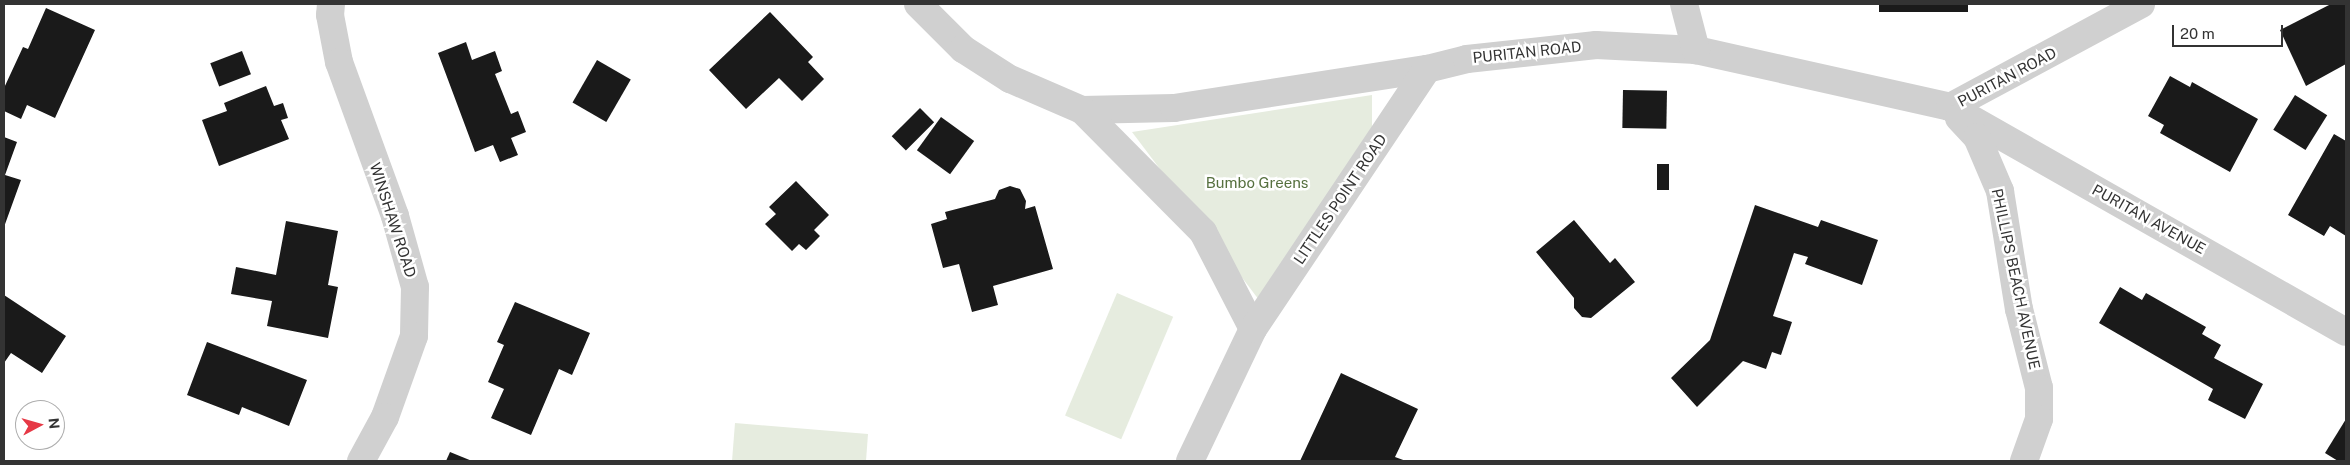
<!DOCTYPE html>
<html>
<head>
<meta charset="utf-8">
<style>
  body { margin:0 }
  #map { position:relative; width:2350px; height:465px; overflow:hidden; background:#fff; font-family:"Public Sans",sans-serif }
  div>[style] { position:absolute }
  .green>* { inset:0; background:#e6ecdf; transform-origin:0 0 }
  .building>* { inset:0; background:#1a1a1a; transform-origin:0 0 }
  .minor>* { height:28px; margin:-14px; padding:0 14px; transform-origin:14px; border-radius:14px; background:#d0d0d0 }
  span { translate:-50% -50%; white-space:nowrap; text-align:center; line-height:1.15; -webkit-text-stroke:5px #fff; paint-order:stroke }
  .street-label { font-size:15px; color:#333 }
  .park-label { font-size:15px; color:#56703f }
  .frame { position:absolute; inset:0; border:5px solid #333; pointer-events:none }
  .north { position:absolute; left:15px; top:400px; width:50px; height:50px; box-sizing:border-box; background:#fff; border:1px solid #adadad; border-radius:50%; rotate:84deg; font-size:14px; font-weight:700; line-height:20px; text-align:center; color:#333 }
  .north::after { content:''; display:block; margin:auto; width:18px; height:22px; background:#e63946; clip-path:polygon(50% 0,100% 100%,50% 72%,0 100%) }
  .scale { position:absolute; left:2172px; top:25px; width:111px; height:22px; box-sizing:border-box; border:2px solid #333; border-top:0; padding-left:6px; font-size:15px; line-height:18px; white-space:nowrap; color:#333; -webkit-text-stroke:4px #fff; paint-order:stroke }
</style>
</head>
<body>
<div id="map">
  <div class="green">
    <div style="clip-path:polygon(1372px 95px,1372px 138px,1259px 300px,1132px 132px)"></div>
    <div style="left:1117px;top:293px;width:61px;height:133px;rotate:23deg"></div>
    <div style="clip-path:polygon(735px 423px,868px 434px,866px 461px,732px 461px)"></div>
  </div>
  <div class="building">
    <div style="left:1879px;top:4px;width:89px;height:8px"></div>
    <div style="clip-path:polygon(2331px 4px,2346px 4px,2346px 64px,2306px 86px,2280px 30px)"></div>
    <div style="clip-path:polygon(46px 8px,95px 30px,55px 118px,27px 105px,21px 119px,4px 111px,4px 88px,23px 47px,28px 49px)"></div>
    <div style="clip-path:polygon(770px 12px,813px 57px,808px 62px,824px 79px,802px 101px,779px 78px,746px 109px,709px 70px)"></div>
    <div style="clip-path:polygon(466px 42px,472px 60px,495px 51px,502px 71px,495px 74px,511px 114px,518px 111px,526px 132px,511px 138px,518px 155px,500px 162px,493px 145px,475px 152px,438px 53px)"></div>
    <div style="left:242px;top:51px;width:25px;height:34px;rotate:69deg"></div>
    <div style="left:597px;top:60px;width:39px;height:49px;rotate:30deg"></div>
    <div style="clip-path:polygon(2170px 76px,2190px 87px,2192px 82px,2258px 119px,2230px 172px,2160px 133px,2164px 125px,2148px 116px)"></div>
    <div style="clip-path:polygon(266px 86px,274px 106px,283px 103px,288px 118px,281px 120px,289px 139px,219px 166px,202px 120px,227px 111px,224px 103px)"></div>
    <div style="left:1623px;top:90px;width:44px;height:38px;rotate:1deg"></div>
    <div style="left:2295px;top:95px;width:38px;height:41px;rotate:32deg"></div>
    <div style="left:920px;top:108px;width:20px;height:40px;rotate:45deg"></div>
    <div style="left:941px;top:117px;width:41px;height:41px;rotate:36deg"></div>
    <div style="clip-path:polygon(2334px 134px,2346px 141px,2346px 236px,2330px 226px,2324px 236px,2288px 215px)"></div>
    <div style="clip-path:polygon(4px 137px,17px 142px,5px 175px,21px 180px,4px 227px)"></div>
    <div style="left:1657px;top:164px;width:12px;height:26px"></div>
    <div style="clip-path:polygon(796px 181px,829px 215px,814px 230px,820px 236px,806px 250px,799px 244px,792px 251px,765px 224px,776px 214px,769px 207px)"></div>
    <div style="clip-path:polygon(1010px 186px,1020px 189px,1026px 201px,1025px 209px,1035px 206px,1053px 269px,993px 286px,998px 305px,972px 312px,959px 264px,943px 268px,931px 224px,947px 219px,945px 212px,995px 199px,999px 190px)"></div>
    <div style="clip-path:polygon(1755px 205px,1818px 227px,1821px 220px,1878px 240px,1862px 285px,1805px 264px,1808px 257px,1794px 253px,1773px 316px,1792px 322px,1781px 355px,1772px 352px,1766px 369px,1743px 361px,1697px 407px,1671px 378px,1710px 340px)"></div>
    <div style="clip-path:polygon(1574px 220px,1610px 263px,1615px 258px,1635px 282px,1591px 318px,1582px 317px,1574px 308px,1574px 298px,1536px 252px)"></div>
    <div style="clip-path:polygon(286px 221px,338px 231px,328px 285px,338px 287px,328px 338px,267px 326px,272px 301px,231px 294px,236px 267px,276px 275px)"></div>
    <div style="clip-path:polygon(2120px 287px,2142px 300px,2146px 293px,2206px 327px,2202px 334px,2221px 345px,2214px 358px,2263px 384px,2245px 419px,2208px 400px,2213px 389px,2099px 323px)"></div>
    <div style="clip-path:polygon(4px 295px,66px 336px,42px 373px,11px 353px,4px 363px)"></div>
    <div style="clip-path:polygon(515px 302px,590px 333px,572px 375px,559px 369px,531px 435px,491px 418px,504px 389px,488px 382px,504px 345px,497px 342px)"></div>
    <div style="clip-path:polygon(207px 342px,307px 380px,289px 426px,242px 407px,239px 415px,187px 395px)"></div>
    <div style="clip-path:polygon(1341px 373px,1418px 409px,1395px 457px,1406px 461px,1300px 461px)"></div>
    <div style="clip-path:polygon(2346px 419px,2346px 461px,2338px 461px,2325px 453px)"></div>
    <div style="clip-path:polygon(450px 452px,472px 461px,446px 461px)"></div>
  </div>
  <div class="minor">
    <div style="left:331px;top:4px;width:11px;rotate:95deg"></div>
    <div style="left:330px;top:15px;width:48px;rotate:79.2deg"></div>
    <div style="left:339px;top:62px;width:164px;rotate:70deg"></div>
    <div style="left:395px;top:216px;width:74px;rotate:74.3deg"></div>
    <div style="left:415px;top:287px;width:49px;rotate:91.2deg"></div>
    <div style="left:414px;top:336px;width:86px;rotate:109.7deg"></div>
    <div style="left:385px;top:417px;width:50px;rotate:118.6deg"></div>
    <div style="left:918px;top:4px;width:64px;rotate:45deg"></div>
    <div style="left:963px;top:49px;width:56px;rotate:32.6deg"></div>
    <div style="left:1010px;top:79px;width:78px;rotate:23.3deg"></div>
    <div style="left:1082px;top:110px;width:92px;rotate:-1.2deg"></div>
    <div style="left:1174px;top:108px;width:256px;rotate:-8.8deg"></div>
    <div style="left:1427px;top:69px;width:41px;rotate:-14deg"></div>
    <div style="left:1467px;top:59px;width:130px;rotate:-6.2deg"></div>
    <div style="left:1596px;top:45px;width:100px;rotate:2.9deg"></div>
    <div style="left:1696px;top:50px;width:260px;rotate:12.6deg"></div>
    <div style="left:1950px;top:107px;width:217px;rotate:-28.3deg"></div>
    <div style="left:1684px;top:4px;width:48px;rotate:75.4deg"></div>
    <div style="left:1950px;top:107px;width:455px;rotate:29.6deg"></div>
    <div style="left:1082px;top:110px;width:172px;rotate:45.2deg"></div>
    <div style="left:1203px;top:232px;width:109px;rotate:62.7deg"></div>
    <div style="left:1959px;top:118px;width:26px;rotate:47deg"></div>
    <div style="left:1977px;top:137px;width:59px;rotate:66.9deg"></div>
    <div style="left:2000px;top:191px;width:120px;rotate:80.9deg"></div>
    <div style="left:2019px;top:309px;width:81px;rotate:75.8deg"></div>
    <div style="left:2039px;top:388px;width:31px;rotate:90deg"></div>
    <div style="left:2039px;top:419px;width:45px;rotate:109.7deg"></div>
    <div style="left:1190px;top:461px;width:146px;rotate:-64.5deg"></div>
    <div style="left:1253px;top:329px;width:313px;rotate:-56.2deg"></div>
  </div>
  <div class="street-label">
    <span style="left:1527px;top:52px;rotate:-6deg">PURITAN ROAD</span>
    <span style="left:2007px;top:77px;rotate:-28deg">PURITAN ROAD</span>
    <span style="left:1340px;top:199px;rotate:-56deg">LITTLES POINT ROAD</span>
    <span style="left:2149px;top:219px;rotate:29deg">PURITAN AVENUE</span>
    <span style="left:393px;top:220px;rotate:72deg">WINSHAW ROAD</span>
    <span style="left:2016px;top:279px;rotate:78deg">PHILLIPS BEACH AVENUE</span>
  </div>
  <div class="park-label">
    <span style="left:1257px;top:183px">Bumbo Greens</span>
  </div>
  <div class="frame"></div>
  <div class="north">N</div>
  <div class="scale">20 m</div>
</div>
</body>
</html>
